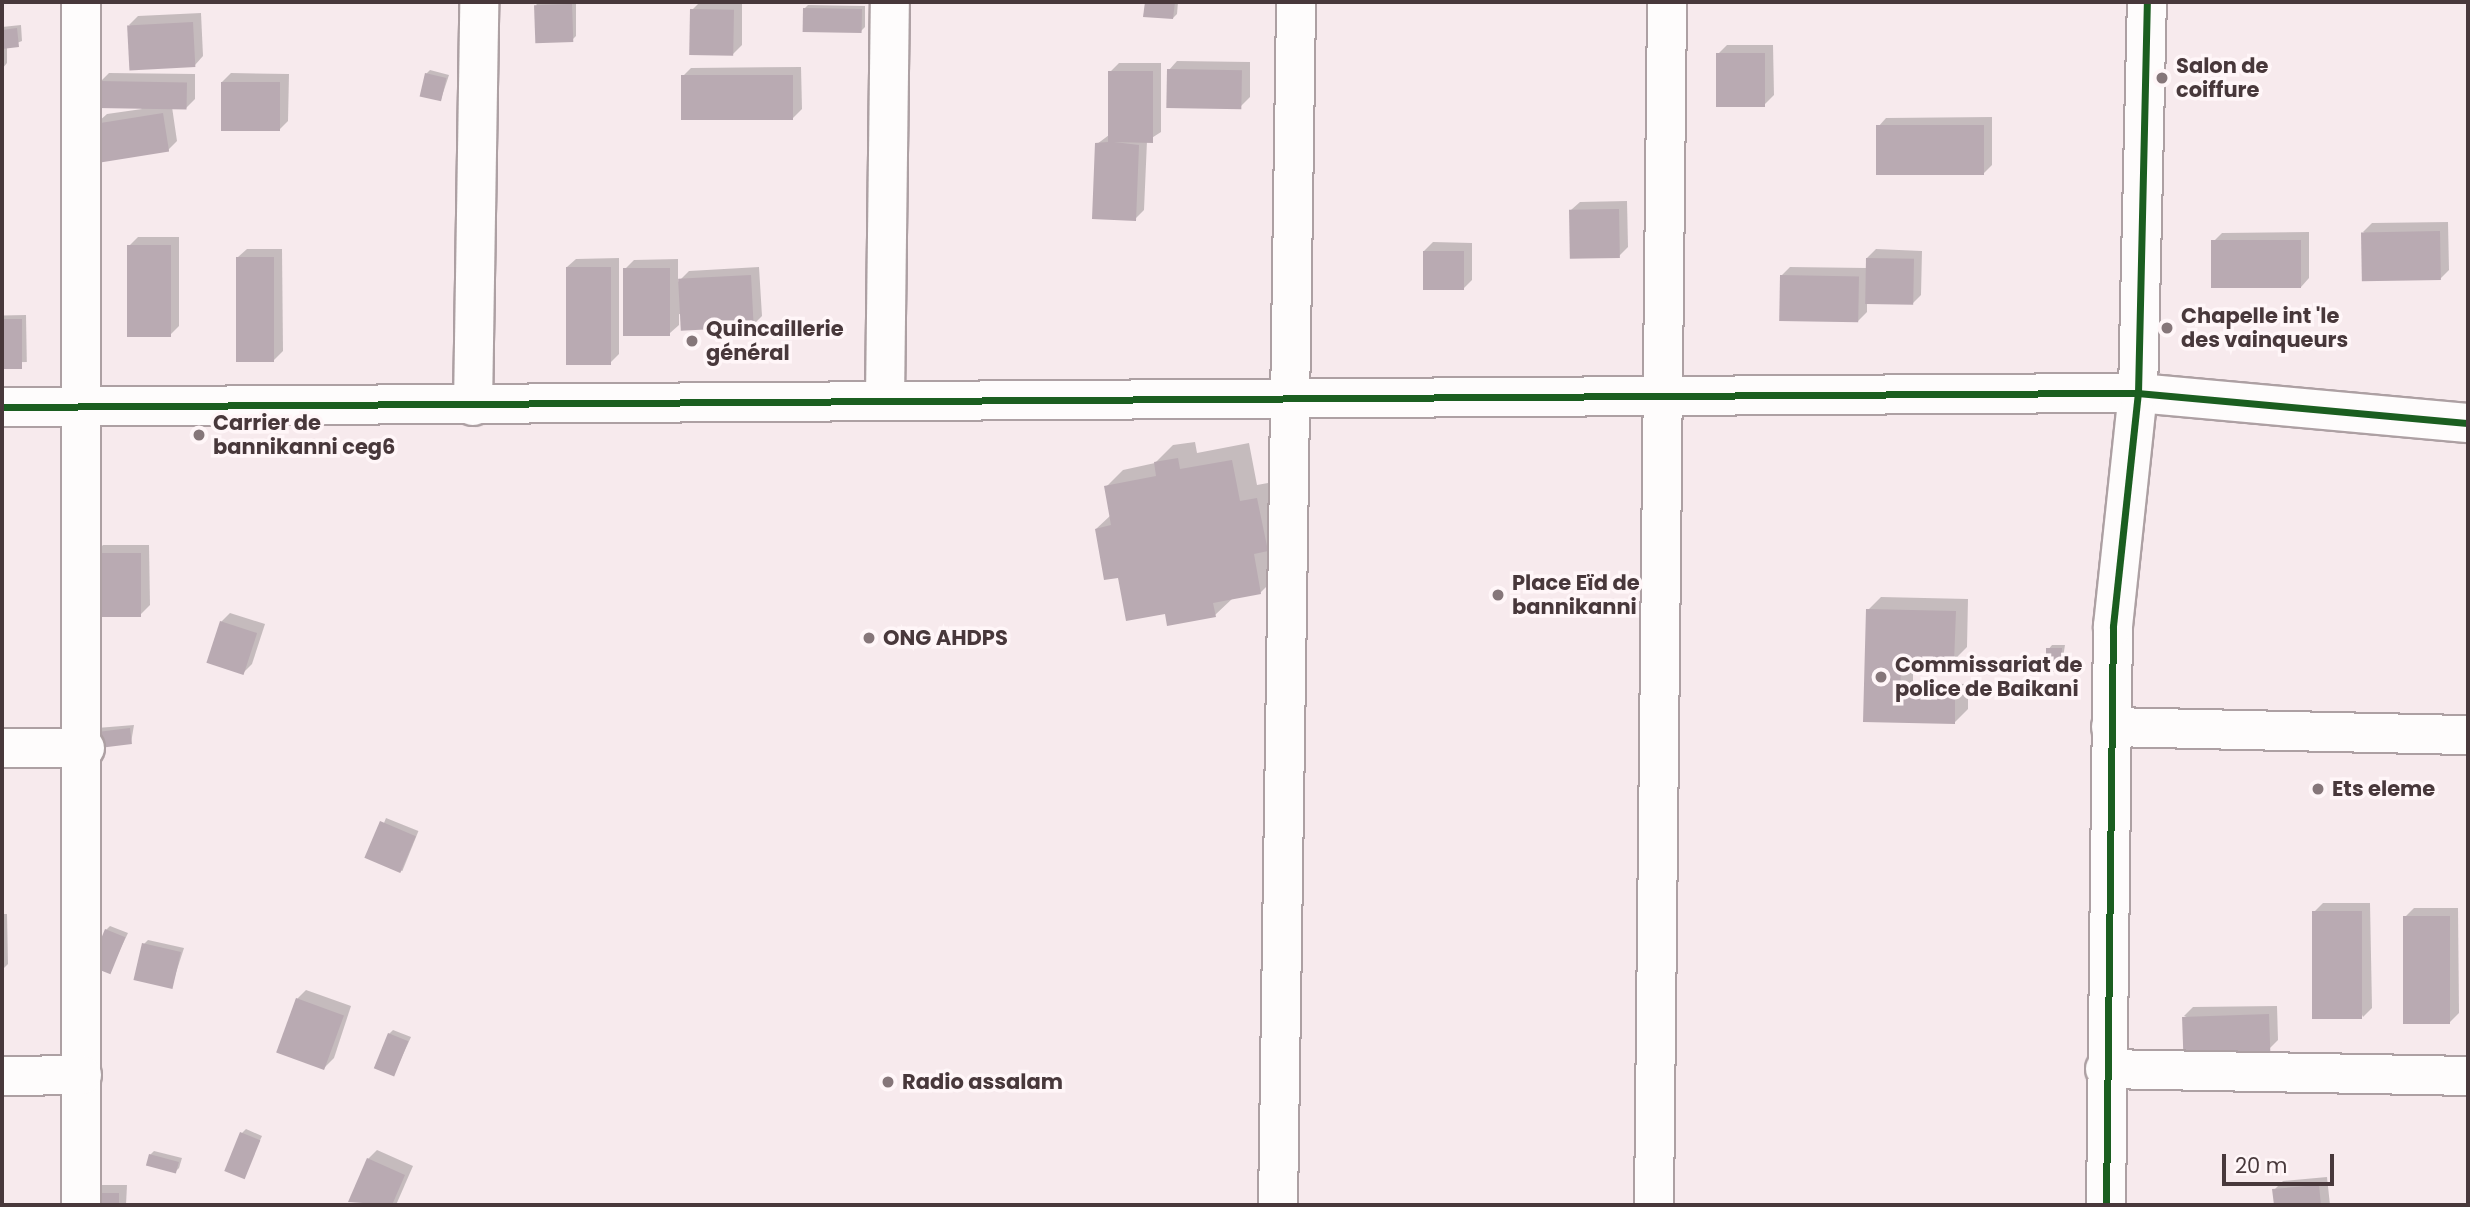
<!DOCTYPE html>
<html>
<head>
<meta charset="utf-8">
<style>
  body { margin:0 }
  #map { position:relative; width:2470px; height:1207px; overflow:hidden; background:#f7eaed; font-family:Poppins,sans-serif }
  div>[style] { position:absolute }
  .shadow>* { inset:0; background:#0003; transform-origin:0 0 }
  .building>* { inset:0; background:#b9aab2; transform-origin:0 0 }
  .roads { filter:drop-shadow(2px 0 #ada0a3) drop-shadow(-2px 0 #ada0a3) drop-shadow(0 2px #ada0a3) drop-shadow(0 -2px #ada0a3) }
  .minor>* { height:38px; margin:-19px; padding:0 19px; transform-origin:19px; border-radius:19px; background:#fefcfc }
  .cycleway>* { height:7px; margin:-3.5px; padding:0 3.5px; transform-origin:3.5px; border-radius:3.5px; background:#1b5e20 }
  .dots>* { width:19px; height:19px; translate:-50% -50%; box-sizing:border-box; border:4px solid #fff6f8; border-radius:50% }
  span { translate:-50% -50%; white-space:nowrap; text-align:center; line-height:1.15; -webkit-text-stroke:7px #fff6f8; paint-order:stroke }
  .poi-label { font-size:21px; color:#48383b; font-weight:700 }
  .left { translate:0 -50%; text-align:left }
  .frame { position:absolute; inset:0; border:4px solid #48383b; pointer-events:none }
  .scale { position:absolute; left:2222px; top:1154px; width:112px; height:32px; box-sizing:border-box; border:4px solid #48383b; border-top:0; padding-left:9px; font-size:21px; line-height:24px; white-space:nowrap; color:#48383b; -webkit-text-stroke:5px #fff6f8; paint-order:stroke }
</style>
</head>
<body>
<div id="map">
  <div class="shadow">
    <div style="clip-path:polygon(539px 2px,576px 2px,576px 36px,572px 40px,536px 5px)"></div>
    <div style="clip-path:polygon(700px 2px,742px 2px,742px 45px,733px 54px,692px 10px)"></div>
    <div style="clip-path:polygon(1147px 2px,1178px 2px,1177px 14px,1173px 18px,1145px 15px)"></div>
    <div style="clip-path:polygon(808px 5px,865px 6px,865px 27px,861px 31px,804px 9px)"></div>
    <div style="clip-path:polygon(201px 13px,203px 56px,195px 65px,129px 25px,138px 16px)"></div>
    <div style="clip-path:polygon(21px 25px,22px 41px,7px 47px,7px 63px,2px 69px,2px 27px)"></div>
    <div style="clip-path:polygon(1727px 45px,1773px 45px,1774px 95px,1765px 104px,1718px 54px)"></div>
    <div style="clip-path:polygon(1177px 61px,1250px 62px,1250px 97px,1241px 106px,1169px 70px)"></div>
    <div style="clip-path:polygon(1119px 63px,1161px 63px,1161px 132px,1147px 141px,1144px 210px,1135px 219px,1097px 144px,1109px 135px,1110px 72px)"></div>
    <div style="clip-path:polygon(801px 67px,802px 109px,793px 118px,682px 77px,691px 68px)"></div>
    <div style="clip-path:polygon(430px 70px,449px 75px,441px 99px,426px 74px)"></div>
    <div style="clip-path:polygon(109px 73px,195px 74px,195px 99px,186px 108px,172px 107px,177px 141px,168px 150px,98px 122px,107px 114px,142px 109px,100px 82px)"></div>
    <div style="clip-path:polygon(231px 73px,289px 74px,288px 121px,279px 130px,222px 82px)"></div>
    <div style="clip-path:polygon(1992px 117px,1992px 165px,1983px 174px,1878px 127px,1886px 118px)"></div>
    <div style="clip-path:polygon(1627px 201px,1628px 247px,1619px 256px,1571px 210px,1580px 202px)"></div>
    <div style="clip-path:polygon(2448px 222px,2449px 270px,2440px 279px,2363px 232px,2372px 223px)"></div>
    <div style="clip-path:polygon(2309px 232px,2309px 278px,2301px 287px,2213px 242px,2222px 233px)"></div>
    <div style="clip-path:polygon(138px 237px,179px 237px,179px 326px,170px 335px,129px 246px)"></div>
    <div style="clip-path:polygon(1433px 242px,1472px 243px,1472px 280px,1463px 289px,1424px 251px)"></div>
    <div style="clip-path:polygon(247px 249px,282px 249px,283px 351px,274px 360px,238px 257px)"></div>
    <div style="clip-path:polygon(1876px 249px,1922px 251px,1921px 295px,1912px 304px,1867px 302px,1867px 312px,1858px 321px,1781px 276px,1790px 267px,1867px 268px,1867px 258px)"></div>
    <div style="clip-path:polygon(619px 258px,619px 354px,610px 363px,567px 267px,576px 259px)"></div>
    <div style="clip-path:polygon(678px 259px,678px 282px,689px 271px,759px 267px,762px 316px,753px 325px,679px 314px,679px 325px,670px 333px,625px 269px,634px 260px)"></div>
    <div style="left:26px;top:315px;width:47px;height:24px;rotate:89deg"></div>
    <div style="clip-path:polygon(1195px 442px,1197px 453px,1249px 443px,1257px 485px,1274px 482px,1278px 575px,1260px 593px,1233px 598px,1215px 615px,1166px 612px,1120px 576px,1096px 529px,1111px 515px,1106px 487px,1123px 470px,1155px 463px,1173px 445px)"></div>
    <div style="clip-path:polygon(103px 545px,149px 545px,150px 605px,141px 614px,94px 554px)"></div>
    <div style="clip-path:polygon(1881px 597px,1968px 599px,1967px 647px,1954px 660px,1913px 659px,1913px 683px,1968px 684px,1968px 709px,1954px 723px,1865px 721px,1868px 610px)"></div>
    <div style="clip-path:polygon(230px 613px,265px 624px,252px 664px,243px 673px,221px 622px)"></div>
    <div style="clip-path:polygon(2052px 645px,2065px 645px,2061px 670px,2048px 650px)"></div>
    <div style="clip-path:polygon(134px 725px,131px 743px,94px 746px,97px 728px)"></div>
    <div style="left:386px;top:818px;width:35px;height:43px;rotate:22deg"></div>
    <div style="clip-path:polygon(2323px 903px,2370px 903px,2372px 1008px,2363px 1017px,2314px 912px)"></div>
    <div style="clip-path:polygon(2414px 908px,2458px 908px,2459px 1013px,2450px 1022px,2405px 917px)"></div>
    <div style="clip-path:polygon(2px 914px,7px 914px,8px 964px,2px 970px)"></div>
    <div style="clip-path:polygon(110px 926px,128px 933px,109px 973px,106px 930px)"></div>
    <div style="clip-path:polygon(148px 940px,184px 948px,171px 988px,144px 944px)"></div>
    <div style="clip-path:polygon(306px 990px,351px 1006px,334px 1058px,325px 1067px,297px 999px)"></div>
    <div style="clip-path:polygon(2277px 1006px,2278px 1040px,2269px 1049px,2184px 1016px,2193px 1007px)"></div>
    <div style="clip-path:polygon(393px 1030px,411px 1037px,394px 1074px,389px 1034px)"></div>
    <div style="clip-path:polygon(246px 1129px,262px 1136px,243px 1177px,242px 1133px)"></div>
    <div style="clip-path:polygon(377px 1150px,413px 1166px,396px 1205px,351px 1201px,368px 1159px)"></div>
    <div style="clip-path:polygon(154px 1151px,182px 1158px,179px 1168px,175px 1172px,150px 1155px)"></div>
    <div style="clip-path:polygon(2327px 1177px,2330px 1205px,2276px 1205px,2274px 1190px,2283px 1181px)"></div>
    <div style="clip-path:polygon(99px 1185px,127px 1185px,126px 1205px,90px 1205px)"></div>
  </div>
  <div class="building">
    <div style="clip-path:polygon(1145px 2px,1175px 2px,1173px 19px,1143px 17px)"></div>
    <div style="left:572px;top:4px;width:38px;height:38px;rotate:88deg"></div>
    <div style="left:803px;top:8px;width:59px;height:24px;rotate:1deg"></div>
    <div style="left:690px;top:9px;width:44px;height:46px;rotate:1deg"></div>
    <div style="left:193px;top:22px;width:45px;height:66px;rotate:87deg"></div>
    <div style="clip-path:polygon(17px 28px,19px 47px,2px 49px,2px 30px)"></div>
    <div style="left:1716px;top:53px;width:49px;height:54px"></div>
    <div style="left:1167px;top:69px;width:75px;height:39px;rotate:1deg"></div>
    <div style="clip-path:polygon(1108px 71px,1153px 71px,1153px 143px,1114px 142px,1139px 145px,1136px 221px,1092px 219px,1095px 143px,1108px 142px)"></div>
    <div style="left:425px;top:73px;width:22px;height:24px;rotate:13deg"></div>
    <div style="left:793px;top:75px;width:45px;height:112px;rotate:90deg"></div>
    <div style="left:98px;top:81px;width:89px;height:27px;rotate:1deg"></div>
    <div style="left:221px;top:82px;width:59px;height:49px"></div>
    <div style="left:163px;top:113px;width:39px;height:68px;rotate:81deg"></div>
    <div style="left:1984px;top:125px;width:50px;height:108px;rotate:90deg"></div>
    <div style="left:1619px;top:209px;width:49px;height:50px;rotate:89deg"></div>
    <div style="left:2440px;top:231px;width:49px;height:79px;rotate:89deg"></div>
    <div style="left:2301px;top:240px;width:48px;height:90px;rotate:90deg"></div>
    <div style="left:127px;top:245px;width:44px;height:92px"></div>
    <div style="left:1423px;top:251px;width:41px;height:39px"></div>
    <div style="left:236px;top:257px;width:38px;height:105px"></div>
    <div style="left:1866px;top:258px;width:48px;height:46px;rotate:1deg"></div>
    <div style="left:566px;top:267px;width:45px;height:98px"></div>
    <div style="left:623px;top:268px;width:47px;height:68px"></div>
    <div style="left:751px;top:275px;width:52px;height:73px;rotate:87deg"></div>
    <div style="left:1780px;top:275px;width:79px;height:46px;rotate:1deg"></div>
    <div style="left:2px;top:319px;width:20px;height:50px"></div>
    <div style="clip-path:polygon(1178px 458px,1180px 469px,1232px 460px,1240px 501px,1257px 498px,1268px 551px,1254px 554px,1261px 594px,1213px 603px,1216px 617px,1167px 626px,1165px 614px,1126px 621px,1118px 578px,1104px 580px,1095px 529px,1111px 525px,1104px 486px,1156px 476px,1154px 462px)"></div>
    <div style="left:92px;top:553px;width:49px;height:64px"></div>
    <div style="clip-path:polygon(1866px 609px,1956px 611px,1954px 662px,1901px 660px,1900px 696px,1955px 697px,1955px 724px,1863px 722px)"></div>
    <div style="left:220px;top:621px;width:39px;height:44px;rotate:18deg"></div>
    <div style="left:2062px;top:648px;width:24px;height:16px;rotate:90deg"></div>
    <div style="left:130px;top:728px;width:16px;height:39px;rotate:83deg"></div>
    <div style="left:380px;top:821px;width:39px;height:40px;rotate:23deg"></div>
    <div style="left:2312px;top:911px;width:50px;height:108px"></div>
    <div style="left:2403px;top:916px;width:47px;height:108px"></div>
    <div style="left:105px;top:929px;width:22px;height:40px;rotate:22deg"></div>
    <div style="left:142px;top:943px;width:40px;height:38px;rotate:13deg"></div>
    <div style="left:296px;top:998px;width:51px;height:58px;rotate:20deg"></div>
    <div style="left:2269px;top:1014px;width:37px;height:87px;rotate:88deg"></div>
    <div style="left:388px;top:1033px;width:22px;height:38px;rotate:22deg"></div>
    <div style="left:240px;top:1132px;width:22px;height:42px;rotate:22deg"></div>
    <div style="left:149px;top:1154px;width:31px;height:12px;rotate:15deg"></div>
    <div style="clip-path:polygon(367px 1158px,405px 1175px,392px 1205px,348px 1202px)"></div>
    <div style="clip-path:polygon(2319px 1185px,2321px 1205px,2274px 1205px,2272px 1189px)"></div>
    <div style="left:89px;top:1193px;width:30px;height:12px"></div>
  </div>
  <div class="roads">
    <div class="minor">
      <div style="left:81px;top:2px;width:1203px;rotate:90deg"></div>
      <div style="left:885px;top:400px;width:398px;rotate:-89.3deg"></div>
      <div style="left:473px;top:406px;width:404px;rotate:-89.1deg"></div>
      <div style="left:2px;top:407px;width:2136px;rotate:-0.38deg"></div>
      <div style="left:2138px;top:393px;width:331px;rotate:5.2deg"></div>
      <div style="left:2111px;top:727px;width:357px;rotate:1.3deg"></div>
      <div style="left:2px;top:748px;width:83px"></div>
      <div style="left:2105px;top:1069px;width:363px;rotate:1.1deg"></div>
      <div style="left:2px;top:1076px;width:80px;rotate:-0.7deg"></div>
      <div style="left:1278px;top:1205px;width:1203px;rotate:-89.14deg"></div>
      <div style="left:1654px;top:1205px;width:1203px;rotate:-89.38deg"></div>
      <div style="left:2106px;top:1205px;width:579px;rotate:-89.31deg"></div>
      <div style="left:2113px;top:626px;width:234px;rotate:-83.9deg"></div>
      <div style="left:2138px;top:393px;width:391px;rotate:-88.7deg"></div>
    </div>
  </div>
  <div class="cycleway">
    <div style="left:2px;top:407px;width:2136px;rotate:-0.38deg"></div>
    <div style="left:2138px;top:393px;width:331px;rotate:5.2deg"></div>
    <div style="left:2106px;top:1205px;width:579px;rotate:-89.31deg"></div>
    <div style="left:2113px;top:626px;width:234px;rotate:-83.9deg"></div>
    <div style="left:2138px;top:393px;width:391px;rotate:-88.7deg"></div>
  </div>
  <div class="dots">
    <div style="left:2162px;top:78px;background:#857679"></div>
    <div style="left:2167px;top:328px;background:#857679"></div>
    <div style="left:692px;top:341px;background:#857679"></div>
    <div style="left:199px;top:435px;background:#857679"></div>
    <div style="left:1498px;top:595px;background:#857679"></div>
    <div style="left:869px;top:638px;background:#857679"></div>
    <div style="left:1881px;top:677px;background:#857679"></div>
    <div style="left:2318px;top:789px;background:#857679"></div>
    <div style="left:888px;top:1082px;background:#857679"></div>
  </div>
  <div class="poi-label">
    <span class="left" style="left:2176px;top:78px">Salon de<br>coiffure</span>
    <span class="left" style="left:2181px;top:328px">Chapelle int 'le<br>des vainqueurs</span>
    <span class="left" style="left:706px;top:341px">Quincaillerie<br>général</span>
    <span class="left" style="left:213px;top:435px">Carrier de<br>bannikanni ceg6</span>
    <span class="left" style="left:1512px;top:595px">Place Eïd de<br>bannikanni</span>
    <span class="left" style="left:883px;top:638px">ONG AHDPS</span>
    <span class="left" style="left:1895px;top:677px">Commissariat de<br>police de Baikani</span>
    <span class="left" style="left:2332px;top:789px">Ets eleme</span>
    <span class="left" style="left:902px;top:1082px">Radio assalam</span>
  </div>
  <div class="frame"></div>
  <div class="scale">20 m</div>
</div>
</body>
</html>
